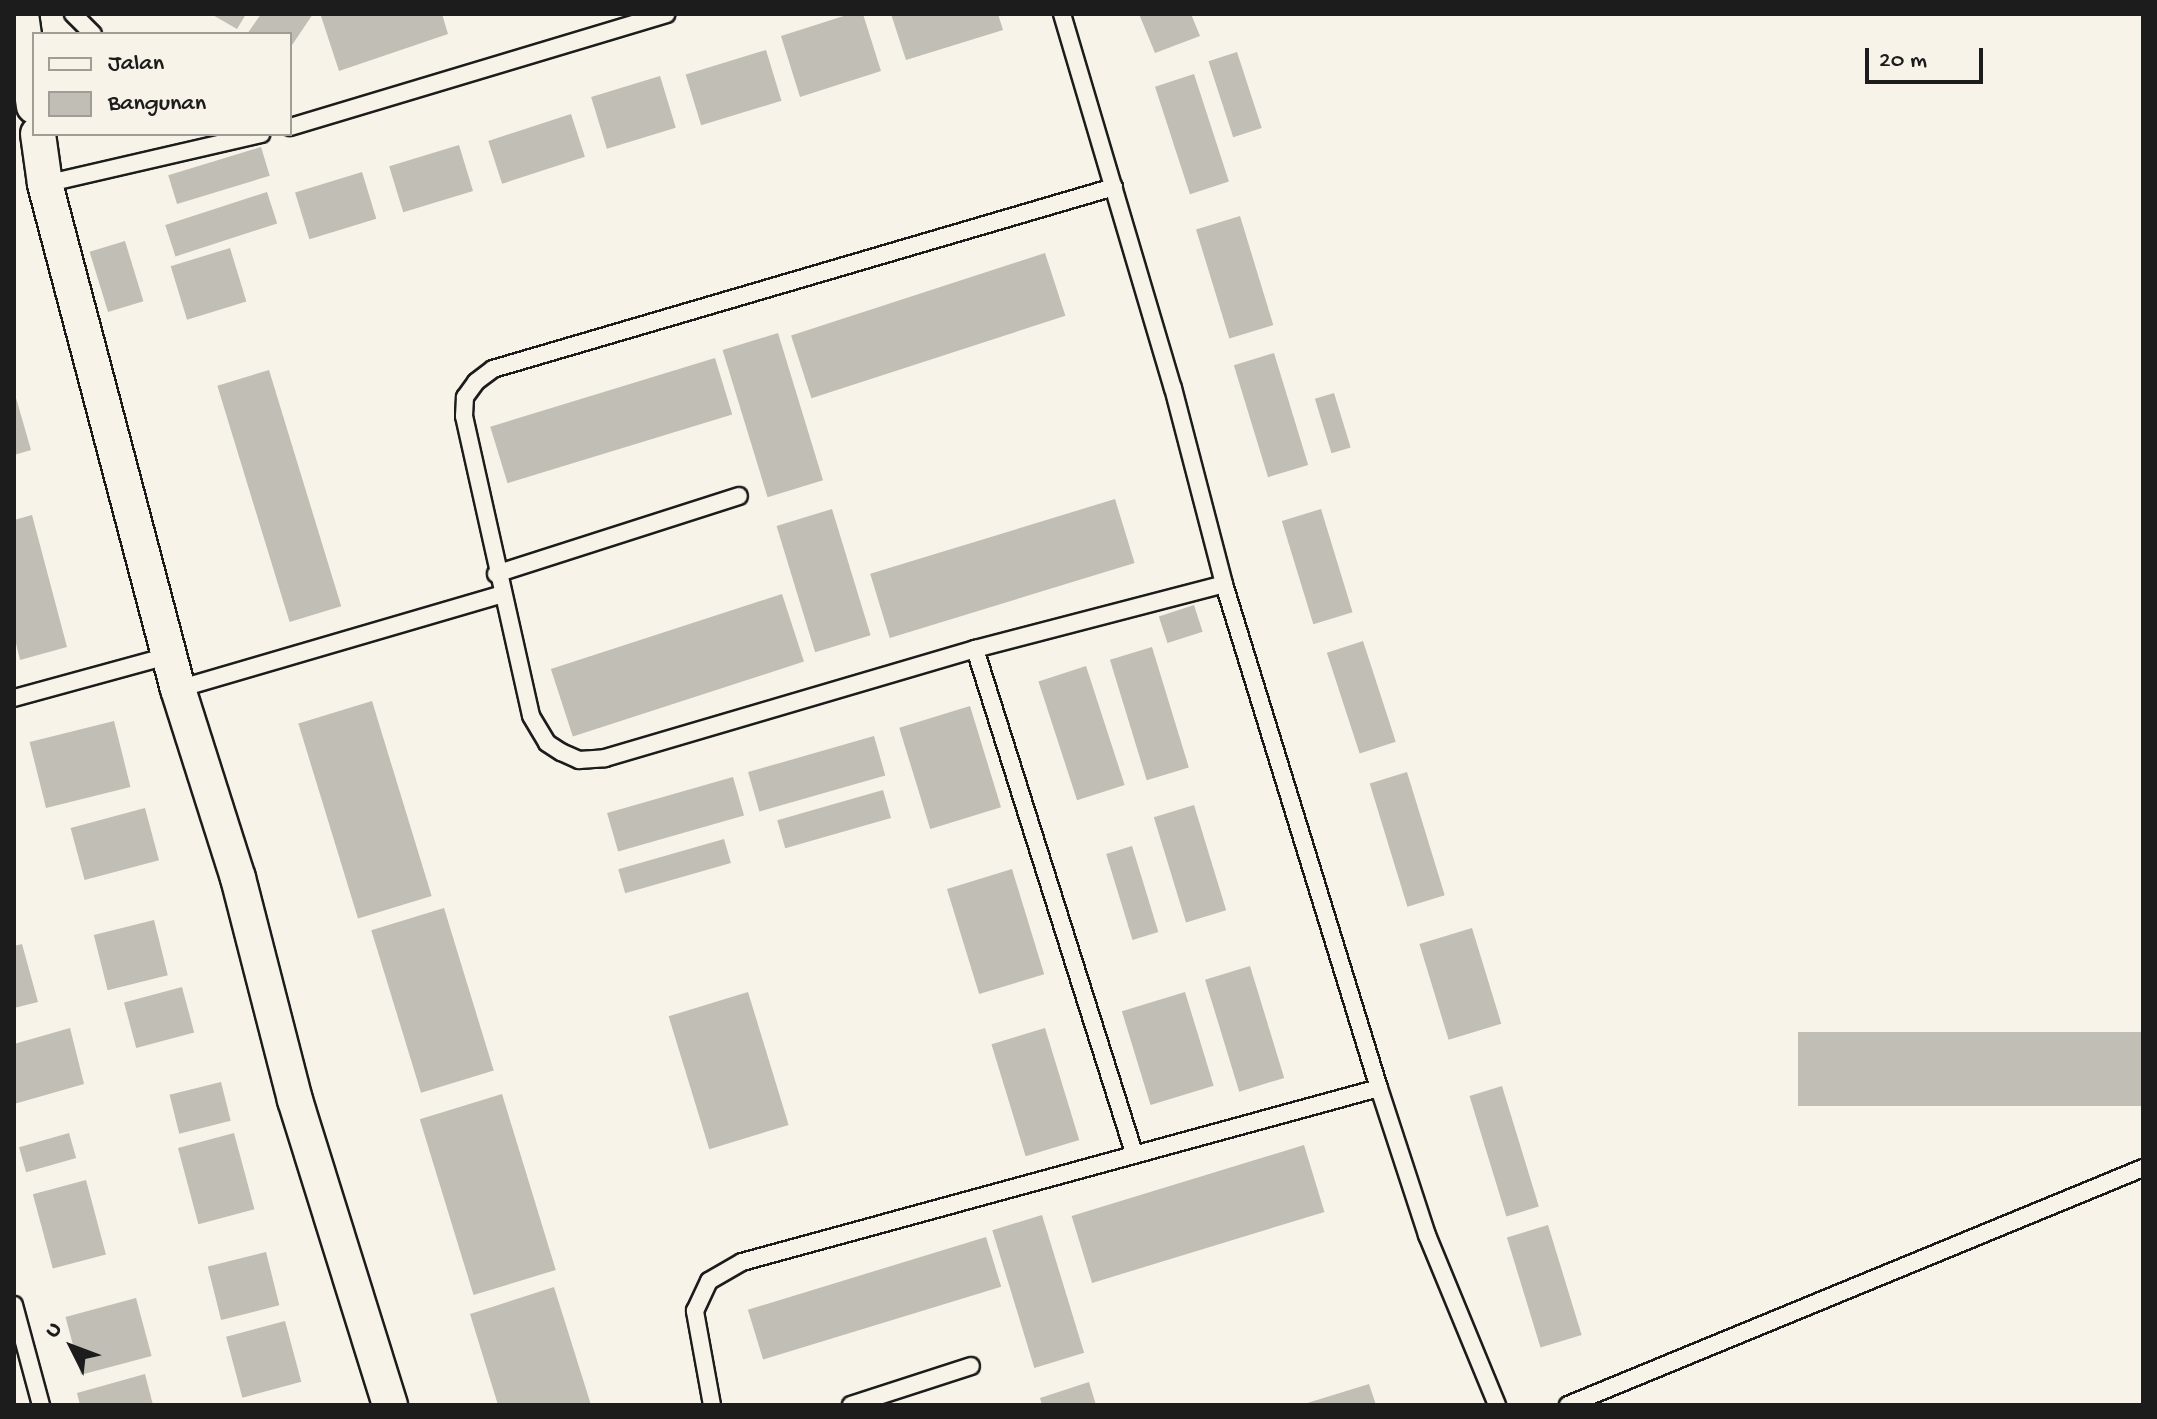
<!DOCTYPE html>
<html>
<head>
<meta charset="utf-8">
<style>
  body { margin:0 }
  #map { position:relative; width:2157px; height:1419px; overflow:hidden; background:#f7f3e8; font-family:"Gochi Hand",sans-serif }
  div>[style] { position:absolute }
  .building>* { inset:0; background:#c0beb5; transform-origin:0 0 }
  .roads { filter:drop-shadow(2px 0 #1c1c1c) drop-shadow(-2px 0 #1c1c1c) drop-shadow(0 2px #1c1c1c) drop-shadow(0 -2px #1c1c1c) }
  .lane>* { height:16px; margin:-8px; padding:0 8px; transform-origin:8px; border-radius:8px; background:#f7f3e8 }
  .street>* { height:34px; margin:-17px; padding:0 17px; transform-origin:17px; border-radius:17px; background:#f7f3e8 }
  span { translate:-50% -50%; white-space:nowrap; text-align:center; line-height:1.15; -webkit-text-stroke:6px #f7f3e8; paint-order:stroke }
  .frame { position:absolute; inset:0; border:16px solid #1c1c1c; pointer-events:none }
  .legend { position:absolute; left:32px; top:32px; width:260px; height:104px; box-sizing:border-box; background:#f7f3e8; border:2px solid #9f9d96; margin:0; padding:10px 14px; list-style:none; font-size:24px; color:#1c1c1c }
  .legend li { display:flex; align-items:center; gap:16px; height:40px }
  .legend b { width:40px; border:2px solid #9f9d96 }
  .north { position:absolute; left:32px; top:1307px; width:80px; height:80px; -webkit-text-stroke:6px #f7f3e8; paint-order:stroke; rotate:312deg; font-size:22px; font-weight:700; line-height:32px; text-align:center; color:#1c1c1c }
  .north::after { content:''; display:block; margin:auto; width:28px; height:36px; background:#1c1c1c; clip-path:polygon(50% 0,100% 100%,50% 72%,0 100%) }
  .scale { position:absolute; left:1865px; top:48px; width:118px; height:36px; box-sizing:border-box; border:4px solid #1c1c1c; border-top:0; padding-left:10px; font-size:24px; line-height:28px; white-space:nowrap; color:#1c1c1c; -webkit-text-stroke:6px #f7f3e8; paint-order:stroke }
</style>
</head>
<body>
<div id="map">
  <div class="building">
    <div style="clip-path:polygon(211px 14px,246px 14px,237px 29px)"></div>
    <div style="clip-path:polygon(261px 14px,313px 14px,290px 48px,290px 34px,247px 34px)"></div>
    <div style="clip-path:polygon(442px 14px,448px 34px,339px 71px,321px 16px)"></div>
    <div style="clip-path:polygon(850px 14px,863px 14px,881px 71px,800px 97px,781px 36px)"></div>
    <div style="clip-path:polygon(891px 14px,998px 14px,1003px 30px,906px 60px)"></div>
    <div style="clip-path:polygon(1139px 14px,1191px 14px,1200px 36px,1155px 53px)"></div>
    <div style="left:766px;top:50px;width:53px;height:84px;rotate:73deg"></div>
    <div style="left:1237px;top:52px;width:80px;height:30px;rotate:72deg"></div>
    <div style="left:1194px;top:74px;width:113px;height:41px;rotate:72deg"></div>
    <div style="left:660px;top:76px;width:54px;height:72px;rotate:73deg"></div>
    <div style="left:571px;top:114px;width:45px;height:87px;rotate:72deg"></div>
    <div style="left:459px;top:145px;width:48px;height:73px;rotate:73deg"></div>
    <div style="left:261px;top:147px;width:30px;height:97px;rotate:73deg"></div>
    <div style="left:362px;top:172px;width:49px;height:70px;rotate:73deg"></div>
    <div style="left:267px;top:192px;width:33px;height:107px;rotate:72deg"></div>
    <div style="left:1240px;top:216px;width:114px;height:46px;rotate:73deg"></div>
    <div style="left:125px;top:241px;width:63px;height:37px;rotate:73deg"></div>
    <div style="left:230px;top:248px;width:56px;height:62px;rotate:73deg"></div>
    <div style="left:1045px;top:253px;width:66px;height:267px;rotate:72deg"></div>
    <div style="left:778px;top:333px;width:154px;height:58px;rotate:73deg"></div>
    <div style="left:1274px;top:353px;width:117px;height:42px;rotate:73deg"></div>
    <div style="left:715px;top:358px;width:59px;height:235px;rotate:73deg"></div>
    <div style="left:269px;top:370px;width:247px;height:54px;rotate:73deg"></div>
    <div style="clip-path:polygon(14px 391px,31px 450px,14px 455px)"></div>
    <div style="left:1334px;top:393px;width:57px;height:20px;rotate:73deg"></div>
    <div style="left:1115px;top:499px;width:67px;height:256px;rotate:73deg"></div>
    <div style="left:832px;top:509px;width:132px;height:58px;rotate:73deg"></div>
    <div style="left:1321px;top:509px;width:108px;height:41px;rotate:73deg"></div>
    <div style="clip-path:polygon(32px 515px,67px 647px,20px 660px,14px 635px,14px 520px)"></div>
    <div style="left:782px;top:594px;width:71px;height:243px;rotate:72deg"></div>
    <div style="left:1194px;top:605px;width:28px;height:37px;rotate:72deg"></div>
    <div style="left:1363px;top:641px;width:106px;height:38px;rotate:72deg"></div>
    <div style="left:1152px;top:647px;width:126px;height:44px;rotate:73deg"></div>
    <div style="left:1086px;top:666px;width:125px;height:50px;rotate:72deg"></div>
    <div style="left:372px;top:701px;width:204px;height:77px;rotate:73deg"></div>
    <div style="left:970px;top:706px;width:106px;height:74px;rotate:73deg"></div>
    <div style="left:114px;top:721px;width:68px;height:87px;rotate:76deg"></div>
    <div style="left:874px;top:736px;width:41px;height:131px;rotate:74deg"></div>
    <div style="left:1407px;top:772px;width:129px;height:39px;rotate:73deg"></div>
    <div style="left:733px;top:777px;width:40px;height:131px;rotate:74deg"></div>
    <div style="left:883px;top:790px;width:29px;height:110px;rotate:74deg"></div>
    <div style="left:1194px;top:805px;width:110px;height:42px;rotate:73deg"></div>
    <div style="left:145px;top:808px;width:54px;height:77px;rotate:75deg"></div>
    <div style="left:724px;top:839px;width:25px;height:110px;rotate:74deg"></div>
    <div style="left:1132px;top:846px;width:90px;height:27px;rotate:73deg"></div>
    <div style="left:1012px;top:869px;width:110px;height:68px;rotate:73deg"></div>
    <div style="left:444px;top:908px;width:170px;height:76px;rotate:73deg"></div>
    <div style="left:154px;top:920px;width:57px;height:62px;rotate:76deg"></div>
    <div style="left:1472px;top:928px;width:100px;height:55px;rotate:73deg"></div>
    <div style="clip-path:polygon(22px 944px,38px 1002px,14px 1008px,14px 946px)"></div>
    <div style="left:1250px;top:966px;width:117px;height:47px;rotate:73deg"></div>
    <div style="left:182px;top:987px;width:47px;height:60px;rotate:75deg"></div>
    <div style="left:748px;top:992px;width:139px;height:83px;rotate:73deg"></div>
    <div style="left:1185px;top:992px;width:98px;height:66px;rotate:73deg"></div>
    <div style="clip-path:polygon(70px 1028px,84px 1084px,14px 1104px,14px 1044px)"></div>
    <div style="left:1045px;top:1028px;width:117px;height:56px;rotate:73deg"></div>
    <div style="left:2143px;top:1032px;width:74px;height:345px;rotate:90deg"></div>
    <div style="left:221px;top:1082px;width:40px;height:53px;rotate:76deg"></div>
    <div style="left:1502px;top:1086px;width:126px;height:34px;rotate:73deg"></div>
    <div style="left:502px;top:1094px;width:184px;height:86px;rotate:73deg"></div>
    <div style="left:69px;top:1133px;width:26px;height:52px;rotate:74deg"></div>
    <div style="left:234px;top:1133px;width:79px;height:58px;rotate:75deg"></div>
    <div style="left:1304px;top:1145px;width:70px;height:243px;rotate:73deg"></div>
    <div style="left:86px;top:1180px;width:77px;height:55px;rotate:75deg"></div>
    <div style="left:1042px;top:1215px;width:144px;height:52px;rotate:73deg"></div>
    <div style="left:1548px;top:1225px;width:115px;height:43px;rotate:73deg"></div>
    <div style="left:986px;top:1237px;width:52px;height:249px;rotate:73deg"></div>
    <div style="left:266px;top:1252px;width:55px;height:60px;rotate:76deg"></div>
    <div style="clip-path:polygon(554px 1287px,591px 1405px,498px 1405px,470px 1314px)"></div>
    <div style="left:136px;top:1298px;width:60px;height:73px;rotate:75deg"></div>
    <div style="left:285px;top:1321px;width:63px;height:61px;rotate:75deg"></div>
    <div style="clip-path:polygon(145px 1374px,153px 1405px,80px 1405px,77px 1393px)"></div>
    <div style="clip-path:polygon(1089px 1382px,1096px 1405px,1042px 1405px,1040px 1398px)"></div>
    <div style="clip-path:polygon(1369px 1384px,1376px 1405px,1304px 1405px,1304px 1404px)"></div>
  </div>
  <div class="roads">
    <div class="lane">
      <div style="left:73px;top:14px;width:28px;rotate:45deg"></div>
      <div style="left:1062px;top:14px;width:390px;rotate:73.5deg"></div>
      <div style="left:1173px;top:388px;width:203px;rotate:75.4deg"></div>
      <div style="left:1224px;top:584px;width:527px;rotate:72.91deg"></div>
      <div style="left:1379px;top:1088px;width:155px;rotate:71.9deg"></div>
      <div style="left:1427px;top:1235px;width:184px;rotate:67.6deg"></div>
      <div style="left:290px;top:127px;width:393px;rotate:-16.7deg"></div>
      <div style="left:45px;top:184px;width:222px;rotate:-13deg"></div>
      <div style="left:1114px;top:187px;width:647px;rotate:163.67deg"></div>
      <div style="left:493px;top:369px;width:21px;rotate:143deg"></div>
      <div style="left:476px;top:382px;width:19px;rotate:126deg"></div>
      <div style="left:465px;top:397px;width:19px;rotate:93deg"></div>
      <div style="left:464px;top:416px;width:307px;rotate:77.4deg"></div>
      <div style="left:531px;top:716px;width:31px;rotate:59deg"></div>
      <div style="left:547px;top:743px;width:17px;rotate:33deg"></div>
      <div style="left:561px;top:752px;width:20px;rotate:24deg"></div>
      <div style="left:579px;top:760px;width:26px;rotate:-4deg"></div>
      <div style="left:605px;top:758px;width:386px;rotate:-16.4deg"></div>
      <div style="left:975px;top:649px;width:257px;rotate:-14.6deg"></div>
      <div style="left:496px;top:574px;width:255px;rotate:-17.8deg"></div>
      <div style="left:975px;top:649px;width:528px;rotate:72.49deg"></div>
      <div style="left:178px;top:689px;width:335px;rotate:-16.3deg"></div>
      <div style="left:14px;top:698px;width:163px;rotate:-15.3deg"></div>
      <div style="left:14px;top:1305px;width:104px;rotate:74.9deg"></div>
      <div style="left:712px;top:1405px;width:96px;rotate:-100.3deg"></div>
      <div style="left:695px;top:1311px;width:33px;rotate:-65deg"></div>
      <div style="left:709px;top:1281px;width:38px;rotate:-30deg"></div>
      <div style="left:742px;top:1262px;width:660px;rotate:-15.28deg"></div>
      <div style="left:851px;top:1405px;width:126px;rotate:-18deg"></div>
      <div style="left:1568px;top:1405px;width:622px;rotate:-22.4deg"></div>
    </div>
    <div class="street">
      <div style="left:21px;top:14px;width:93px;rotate:82deg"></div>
      <div style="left:38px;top:134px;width:50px;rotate:82deg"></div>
      <div style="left:45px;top:184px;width:522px;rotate:75.25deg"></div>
      <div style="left:178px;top:689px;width:198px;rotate:72.4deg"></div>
      <div style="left:238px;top:878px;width:229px;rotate:75.6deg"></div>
      <div style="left:295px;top:1100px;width:319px;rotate:72.7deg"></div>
    </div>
  </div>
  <div class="frame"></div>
  <ul class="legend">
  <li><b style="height:10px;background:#f7f3e8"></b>Jalan</li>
  <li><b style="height:22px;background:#c0beb5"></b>Bangunan</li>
  </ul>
  <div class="north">U</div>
  <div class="scale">20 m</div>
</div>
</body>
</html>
